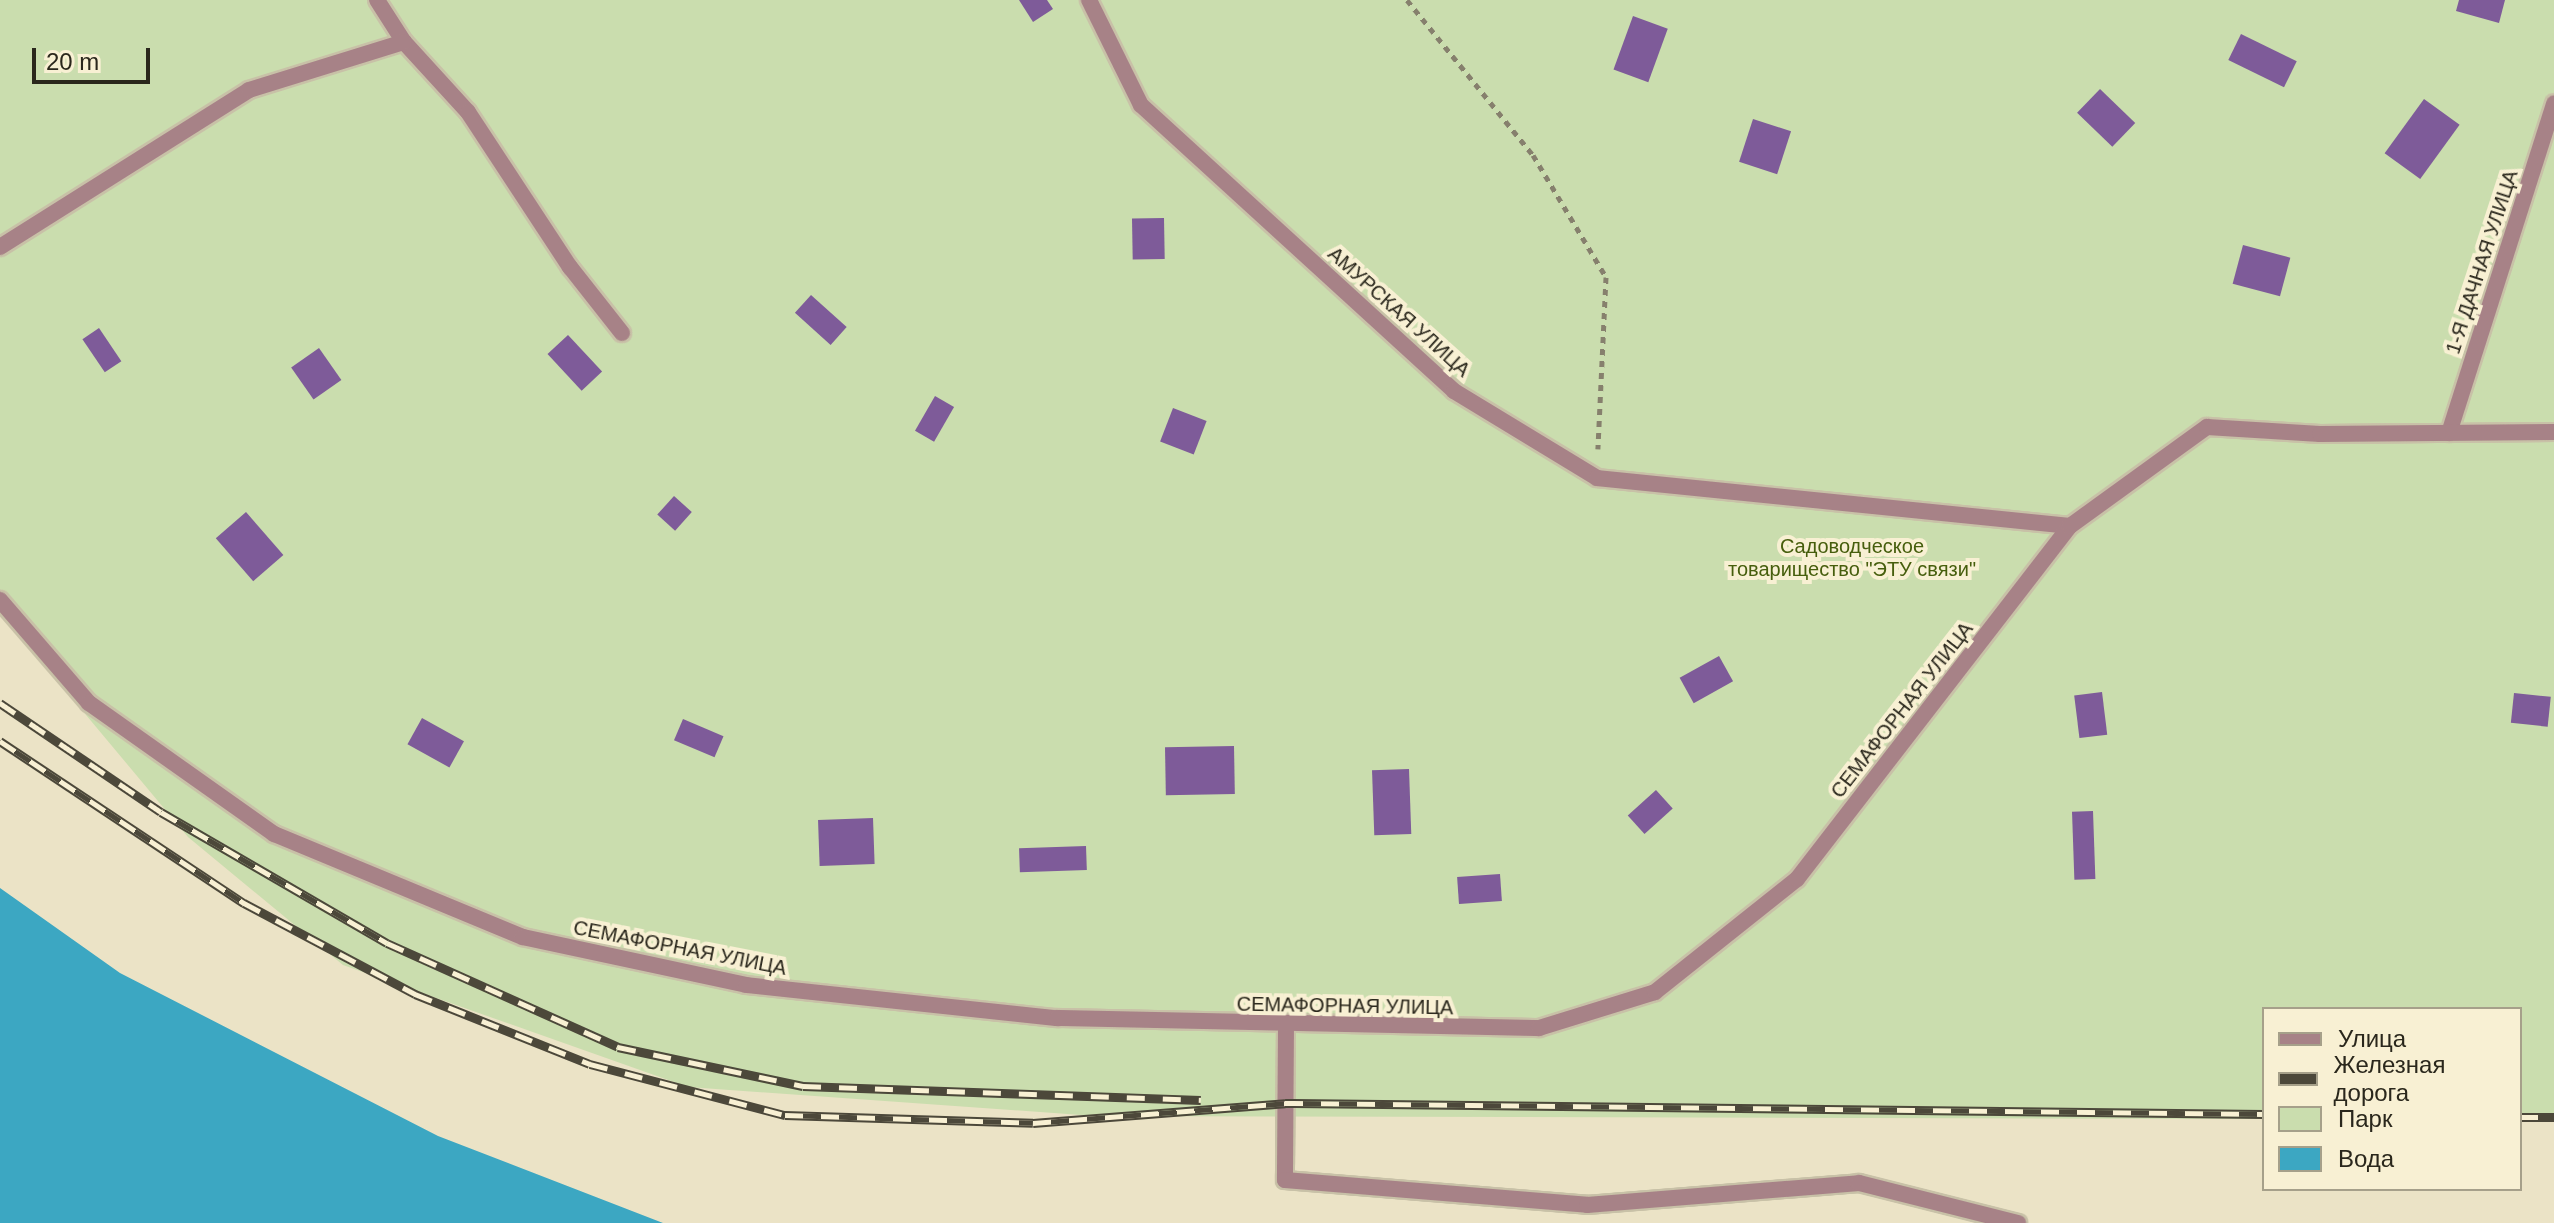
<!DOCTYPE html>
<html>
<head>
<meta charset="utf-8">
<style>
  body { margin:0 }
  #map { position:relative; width:2554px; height:1223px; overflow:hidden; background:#ebe3c6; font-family:Helvetica,sans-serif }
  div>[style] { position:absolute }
  .green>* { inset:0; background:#caddae }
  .water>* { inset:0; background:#3ca7c2 }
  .building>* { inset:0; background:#7e5b99; transform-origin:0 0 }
  .path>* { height:5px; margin-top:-2.5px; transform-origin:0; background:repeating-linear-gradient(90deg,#86806d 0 6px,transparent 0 12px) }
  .roads { filter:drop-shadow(2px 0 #c8c1a7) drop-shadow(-2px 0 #c8c1a7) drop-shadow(0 2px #c8c1a7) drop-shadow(0 -2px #c8c1a7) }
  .service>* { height:16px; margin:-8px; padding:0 8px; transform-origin:8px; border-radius:8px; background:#a78287 }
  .minor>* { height:16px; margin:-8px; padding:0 8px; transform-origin:8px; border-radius:8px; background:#a78287 }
  .rail>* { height:9px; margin-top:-4.5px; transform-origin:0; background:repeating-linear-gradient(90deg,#f8f0d3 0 18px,#4c483a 0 36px); box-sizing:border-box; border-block:2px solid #4c483a }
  span { translate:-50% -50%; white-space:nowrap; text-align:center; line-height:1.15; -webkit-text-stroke:8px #f8f0d3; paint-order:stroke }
  .street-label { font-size:20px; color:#2a271c }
  .park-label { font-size:20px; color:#465e0d }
  .legend { position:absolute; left:2262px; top:1007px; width:260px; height:184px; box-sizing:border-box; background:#f8f0d3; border:2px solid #a6a08a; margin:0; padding:10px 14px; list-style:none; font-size:24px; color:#2a271c }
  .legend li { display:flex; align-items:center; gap:16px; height:40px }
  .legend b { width:40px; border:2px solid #a6a08a }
  .scale { position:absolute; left:32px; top:48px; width:118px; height:36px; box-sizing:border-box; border:4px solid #2a271c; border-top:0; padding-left:10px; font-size:24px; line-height:28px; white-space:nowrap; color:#2a271c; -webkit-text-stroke:6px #f8f0d3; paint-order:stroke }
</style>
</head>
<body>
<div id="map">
  <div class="green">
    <div style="clip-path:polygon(0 0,2554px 0,2554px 1120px,2520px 1120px,2520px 1009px,2264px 1009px,2264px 1119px,1095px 1116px,688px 1087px,343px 965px,188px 837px,0 612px)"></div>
  </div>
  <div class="water">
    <div style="clip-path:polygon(0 888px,120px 973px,438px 1136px,663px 1223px,0 1223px)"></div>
  </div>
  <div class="building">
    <div style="clip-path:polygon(1019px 0,1047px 0,1053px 9px,1033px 22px)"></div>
    <div style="clip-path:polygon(2459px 0,2505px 0,2499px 23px,2456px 11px)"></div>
    <div style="left:1633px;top:16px;width:37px;height:57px;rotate:20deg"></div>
    <div style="left:2241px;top:34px;width:62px;height:29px;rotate:26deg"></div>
    <div style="left:2100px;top:89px;width:49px;height:33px;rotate:44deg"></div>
    <div style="left:2424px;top:99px;width:44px;height:67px;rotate:36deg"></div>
    <div style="left:1753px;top:119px;width:40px;height:45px;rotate:18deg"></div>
    <div style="left:1164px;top:218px;width:41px;height:32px;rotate:89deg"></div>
    <div style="left:2243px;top:245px;width:49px;height:40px;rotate:15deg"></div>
    <div style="left:811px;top:295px;width:48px;height:24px;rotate:42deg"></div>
    <div style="left:99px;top:328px;width:40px;height:20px;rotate:56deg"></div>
    <div style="left:568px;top:335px;width:50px;height:28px;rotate:47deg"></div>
    <div style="left:319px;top:348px;width:39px;height:34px;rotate:55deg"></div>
    <div style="left:935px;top:396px;width:22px;height:40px;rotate:30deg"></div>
    <div style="left:1173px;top:408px;width:36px;height:36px;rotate:21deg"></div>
    <div style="left:674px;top:496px;width:24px;height:25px;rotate:42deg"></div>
    <div style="left:246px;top:512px;width:57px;height:40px;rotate:49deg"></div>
    <div style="left:1719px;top:656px;width:29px;height:45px;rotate:61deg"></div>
    <div style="left:2102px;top:692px;width:43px;height:28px;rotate:83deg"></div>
    <div style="left:2514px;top:693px;width:37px;height:30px;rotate:6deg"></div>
    <div style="left:422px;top:718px;width:48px;height:30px;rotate:29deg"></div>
    <div style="left:683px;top:719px;width:44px;height:23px;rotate:23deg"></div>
    <div style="left:1234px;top:746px;width:48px;height:69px;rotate:89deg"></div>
    <div style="left:1409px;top:769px;width:65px;height:37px;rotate:88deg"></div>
    <div style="left:1656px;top:790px;width:25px;height:38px;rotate:48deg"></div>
    <div style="left:2093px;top:811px;width:68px;height:21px;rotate:88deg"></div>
    <div style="left:873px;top:818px;width:46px;height:55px;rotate:88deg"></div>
    <div style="left:1086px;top:846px;width:24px;height:67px;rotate:88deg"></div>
    <div style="left:1500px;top:874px;width:27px;height:43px;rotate:86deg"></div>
  </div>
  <div class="path">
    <div style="left:1407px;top:0;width:200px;rotate:50.9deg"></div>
    <div style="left:1533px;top:155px;width:142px;rotate:59.1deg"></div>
    <div style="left:1606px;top:277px;width:172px;rotate:92.7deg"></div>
  </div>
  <div class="roads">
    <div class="service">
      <div style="left:377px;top:0;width:50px;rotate:57.3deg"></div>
      <div style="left:404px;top:42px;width:95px;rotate:47.6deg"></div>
      <div style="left:468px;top:112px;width:186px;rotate:56.7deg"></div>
      <div style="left:570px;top:267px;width:84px;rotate:51.8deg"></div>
      <div style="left:0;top:247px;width:294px;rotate:-32.2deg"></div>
      <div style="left:249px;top:90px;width:162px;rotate:-17.2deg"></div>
      <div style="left:2449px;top:433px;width:346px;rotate:-72.3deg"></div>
      <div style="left:1286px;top:1026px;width:154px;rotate:90.4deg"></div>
      <div style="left:1285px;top:1180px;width:303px;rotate:4.7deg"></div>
      <div style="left:1587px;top:1205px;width:273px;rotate:-4.6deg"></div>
      <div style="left:1859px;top:1183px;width:164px;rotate:14.1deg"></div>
    </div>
    <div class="minor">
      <div style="left:1089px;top:0;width:117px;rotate:63.7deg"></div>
      <div style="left:1141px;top:105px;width:424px;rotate:42.4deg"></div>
      <div style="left:1454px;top:391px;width:167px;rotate:31.3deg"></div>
      <div style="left:1597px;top:478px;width:475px;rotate:5.8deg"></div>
      <div style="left:0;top:600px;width:136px;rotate:49.2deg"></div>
      <div style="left:89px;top:703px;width:227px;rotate:35.3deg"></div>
      <div style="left:274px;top:834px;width:269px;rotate:22.5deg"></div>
      <div style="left:523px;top:937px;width:228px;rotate:12.1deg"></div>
      <div style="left:746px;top:985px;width:313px;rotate:6.1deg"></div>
      <div style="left:1057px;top:1018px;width:482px;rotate:1.2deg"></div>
      <div style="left:1539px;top:1028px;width:121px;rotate:-17.2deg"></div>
      <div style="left:1655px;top:992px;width:181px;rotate:-38.5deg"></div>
      <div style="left:1797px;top:879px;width:446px;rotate:-52.3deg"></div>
      <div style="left:2070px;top:526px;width:169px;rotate:-35.9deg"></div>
      <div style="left:2207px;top:427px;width:113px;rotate:3.5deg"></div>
      <div style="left:2320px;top:434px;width:234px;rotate:-0.5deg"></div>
    </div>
  </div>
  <div class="rail">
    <div style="left:0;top:703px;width:194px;rotate:34.1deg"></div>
    <div style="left:161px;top:812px;width:261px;rotate:30.1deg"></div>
    <div style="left:387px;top:943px;width:253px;rotate:24.2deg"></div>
    <div style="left:618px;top:1047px;width:189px;rotate:11.9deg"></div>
    <div style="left:803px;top:1086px;width:398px;rotate:2deg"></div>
    <div style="left:0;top:741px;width:293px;rotate:33.6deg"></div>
    <div style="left:244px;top:903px;width:194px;rotate:28deg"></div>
    <div style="left:415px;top:994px;width:188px;rotate:21.8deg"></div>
    <div style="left:590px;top:1064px;width:202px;rotate:14.7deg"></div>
    <div style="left:785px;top:1115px;width:248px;rotate:1.8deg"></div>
    <div style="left:1033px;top:1123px;width:253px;rotate:-4.5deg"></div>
    <div style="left:1285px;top:1103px;width:979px;rotate:0.64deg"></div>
    <div style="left:2520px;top:1117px;width:34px"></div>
  </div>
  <div class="street-label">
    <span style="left:2482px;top:262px;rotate:-72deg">1-Я ДАЧНАЯ УЛИЦА</span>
    <span style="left:1399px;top:312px;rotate:42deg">АМУРСКАЯ УЛИЦА</span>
    <span style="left:1902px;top:710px;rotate:-52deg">СЕМАФОРНАЯ УЛИЦА</span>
    <span style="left:680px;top:948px;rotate:11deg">СЕМАФОРНАЯ УЛИЦА</span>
    <span style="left:1345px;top:1006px;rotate:1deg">СЕМАФОРНАЯ УЛИЦА</span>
  </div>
  <div class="park-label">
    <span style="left:1852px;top:558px">Садоводческое<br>товарищество "ЭТУ связи"</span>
  </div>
  <ul class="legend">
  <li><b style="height:10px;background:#a78287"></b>Улица</li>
  <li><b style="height:10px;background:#4c483a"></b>Железная дорога</li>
  <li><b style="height:22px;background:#caddae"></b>Парк</li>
  <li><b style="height:22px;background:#3ca7c2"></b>Вода</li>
  </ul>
  <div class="scale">20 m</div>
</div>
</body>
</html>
